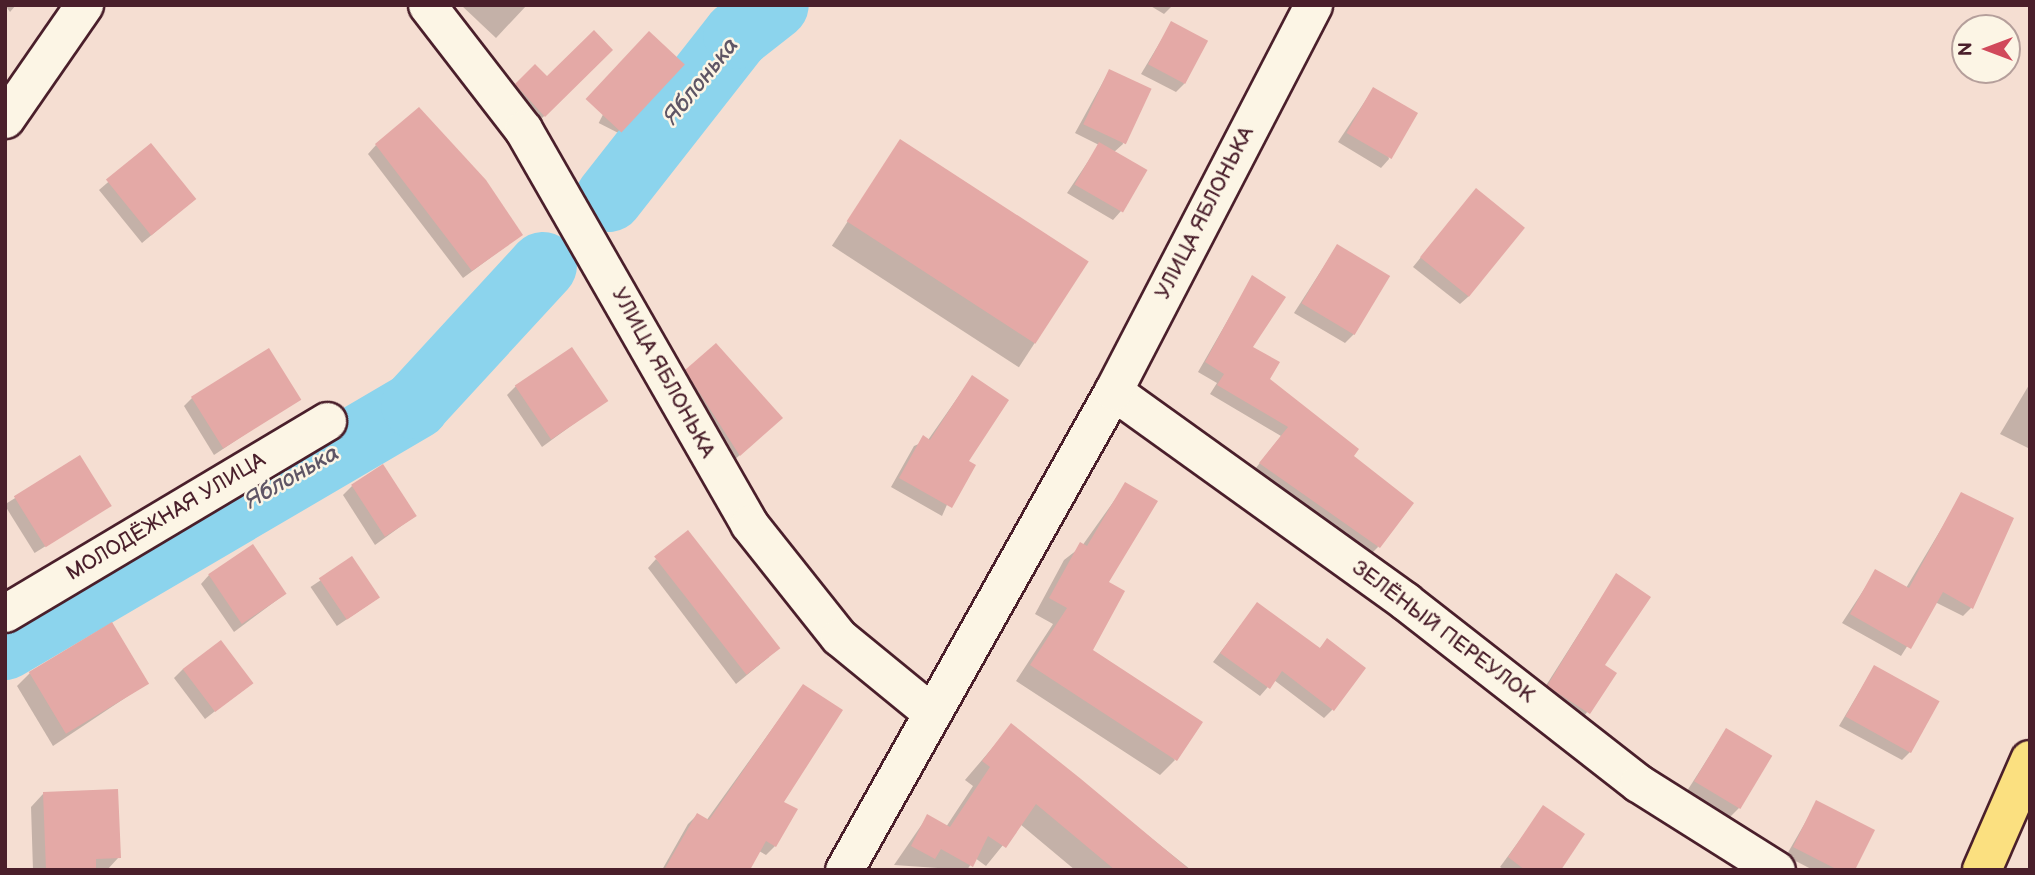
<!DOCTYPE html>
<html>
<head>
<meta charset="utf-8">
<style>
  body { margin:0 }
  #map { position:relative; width:2035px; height:875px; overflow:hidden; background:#f5ded2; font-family:"Balsamiq Sans",sans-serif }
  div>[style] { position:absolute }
  .shadow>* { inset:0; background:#0003; transform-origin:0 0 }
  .river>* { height:68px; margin:-34px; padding:0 34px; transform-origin:34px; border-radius:34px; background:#8cd4ed }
  .building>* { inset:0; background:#e4a9a6; transform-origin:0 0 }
  .roads { filter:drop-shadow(2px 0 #4a1f2b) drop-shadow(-2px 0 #4a1f2b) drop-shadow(0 2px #4a1f2b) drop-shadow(0 -2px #4a1f2b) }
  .minor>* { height:37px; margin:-18.5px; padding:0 18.5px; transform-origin:18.5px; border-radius:18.5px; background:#fcf5e5 }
  .major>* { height:38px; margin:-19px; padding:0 19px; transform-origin:19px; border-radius:19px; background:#fbe080 }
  span { translate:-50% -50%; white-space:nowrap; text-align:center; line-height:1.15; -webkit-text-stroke:5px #fcf5e5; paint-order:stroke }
  .street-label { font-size:21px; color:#4a1f2b }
  .water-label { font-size:23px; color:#5e5565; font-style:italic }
  .frame { position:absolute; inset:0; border:7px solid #4a1f2b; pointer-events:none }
  .north { position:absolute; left:1951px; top:14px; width:70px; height:70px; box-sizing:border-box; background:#fcf5e5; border:2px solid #b59f9b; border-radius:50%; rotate:270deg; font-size:19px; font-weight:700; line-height:28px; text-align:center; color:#4a1f2b }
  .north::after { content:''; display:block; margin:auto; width:24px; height:32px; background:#d1495b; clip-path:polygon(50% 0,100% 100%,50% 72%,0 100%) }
</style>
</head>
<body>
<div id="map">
  <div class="shadow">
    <div style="clip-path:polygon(5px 5px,16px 5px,10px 12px)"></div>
    <div style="clip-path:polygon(461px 5px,527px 5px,496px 38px)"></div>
    <div style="clip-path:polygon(1149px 5px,1173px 5px,1164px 14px)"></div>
    <div style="clip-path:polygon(1171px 24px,1184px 84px,1176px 92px,1141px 74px)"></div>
    <div style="left:640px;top:42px;width:48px;height:91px;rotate:27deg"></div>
    <div style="clip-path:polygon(611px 50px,536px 124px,507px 94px,535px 67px,547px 79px)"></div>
    <div style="clip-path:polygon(1109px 71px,1123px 144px,1113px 153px,1121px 211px,1113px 220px,1067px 193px,1099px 145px,1075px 133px)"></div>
    <div style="clip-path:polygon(1373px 89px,1389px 159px,1381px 168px,1338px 142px)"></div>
    <div style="left:900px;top:141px;width:223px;height:125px;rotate:33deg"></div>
    <div style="clip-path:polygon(376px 145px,521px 235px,463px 278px,368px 154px)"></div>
    <div style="clip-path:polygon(150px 146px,185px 207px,142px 243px,99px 190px)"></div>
    <div style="clip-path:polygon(1468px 199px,1469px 296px,1460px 304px,1413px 267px)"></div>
    <div style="clip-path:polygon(1337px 246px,1354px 334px,1345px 343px,1294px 313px)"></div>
    <div style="clip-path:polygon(1252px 278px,1251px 347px,1268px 379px,1352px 456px,1378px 547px,1370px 555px,1252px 473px,1281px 436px,1210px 394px,1217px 383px,1198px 372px)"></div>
    <div style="clip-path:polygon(686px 371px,772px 426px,731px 463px,678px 380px)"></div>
    <div style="clip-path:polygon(972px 377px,966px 462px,942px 516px,891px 487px,914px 446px,928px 440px)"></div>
    <div style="clip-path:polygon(2029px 385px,2030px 386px,2030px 449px,2000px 434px)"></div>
    <div style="clip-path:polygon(516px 386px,605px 401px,542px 447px,507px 395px)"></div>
    <div style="clip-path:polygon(192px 398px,298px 399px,214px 455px,184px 406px)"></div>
    <div style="left:79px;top:458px;width:57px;height:88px;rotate:58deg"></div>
    <div style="clip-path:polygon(1126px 484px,1091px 651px,1175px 760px,1160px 775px,1016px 681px,1053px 624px,1035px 614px,1064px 560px,1082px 546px)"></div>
    <div style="clip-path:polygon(352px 486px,415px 516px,375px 545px,343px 495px)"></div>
    <div style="clip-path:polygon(1962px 494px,1971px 608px,1963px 616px,1935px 602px,1901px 656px,1842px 623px,1876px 571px,1906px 588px)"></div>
    <div style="left:352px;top:559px;width:47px;height:50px;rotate:56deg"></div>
    <div style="clip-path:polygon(656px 559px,769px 657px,736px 684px,648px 568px)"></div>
    <div style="clip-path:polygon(209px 575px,285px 594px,234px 632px,201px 584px)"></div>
    <div style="clip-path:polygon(1616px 575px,1603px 666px,1614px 674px,1580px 722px,1540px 695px)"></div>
    <div style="clip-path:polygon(1257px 604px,1319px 649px,1328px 640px,1332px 710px,1324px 718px,1274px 680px,1260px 696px,1213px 662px)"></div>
    <div style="clip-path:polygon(1874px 667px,1911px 751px,1902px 760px,1839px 726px)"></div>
    <div style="clip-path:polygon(183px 669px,251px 683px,205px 719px,174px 678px)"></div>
    <div style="clip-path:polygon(30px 673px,146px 684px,53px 746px,17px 686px)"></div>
    <div style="clip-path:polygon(803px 686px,775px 846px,766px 855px,759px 851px,748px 870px,662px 870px,688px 824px,697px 815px,706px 821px)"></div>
    <div style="clip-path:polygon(1011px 726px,1191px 870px,1075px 870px,1020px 824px,986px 866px,975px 858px,967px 870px,894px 865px,927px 817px,946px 827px,973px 786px,965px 780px)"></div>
    <div style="clip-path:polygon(1726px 730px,1739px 808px,1730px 817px,1687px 791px)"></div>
    <div style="clip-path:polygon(43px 794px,119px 857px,107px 870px,33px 870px,31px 807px)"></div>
    <div style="clip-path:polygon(1817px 802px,1853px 870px,1813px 870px,1786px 856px)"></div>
    <div style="clip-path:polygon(1544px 807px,1559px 870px,1505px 870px,1500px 867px)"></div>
  </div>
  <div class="river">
    <div style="left:609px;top:198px;width:207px;rotate:-51.9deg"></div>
    <div style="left:737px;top:35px;width:48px;rotate:-38.3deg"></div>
    <div style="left:5px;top:646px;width:476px;rotate:-30.4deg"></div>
    <div style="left:415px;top:405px;width:189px;rotate:-47.4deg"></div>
  </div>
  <div class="building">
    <div style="left:1171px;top:21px;width:42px;height:49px;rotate:28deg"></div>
    <div style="clip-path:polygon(594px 30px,613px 50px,545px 117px,515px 84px,535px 64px,547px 76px)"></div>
    <div style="left:649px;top:31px;width:49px;height:93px;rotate:43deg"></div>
    <div style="left:1109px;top:69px;width:47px;height:61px;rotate:25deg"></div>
    <div style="left:1373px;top:87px;width:52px;height:53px;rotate:30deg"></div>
    <div style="clip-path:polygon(419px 107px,486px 180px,523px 235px,472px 271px,375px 144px)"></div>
    <div style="left:900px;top:139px;width:225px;height:98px;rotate:33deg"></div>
    <div style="left:1099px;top:142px;width:56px;height:49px;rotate:30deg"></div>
    <div style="left:151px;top:143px;width:72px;height:58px;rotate:51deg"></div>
    <div style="left:1476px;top:188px;width:63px;height:89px;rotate:39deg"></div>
    <div style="left:1337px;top:244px;width:62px;height:69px;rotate:31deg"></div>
    <div style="clip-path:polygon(1252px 275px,1286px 297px,1253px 347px,1280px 362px,1270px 379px,1359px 449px,1354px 456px,1414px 503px,1380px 548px,1259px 463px,1288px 427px,1217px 385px,1224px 374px,1205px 362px)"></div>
    <div style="clip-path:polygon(716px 343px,783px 418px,740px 456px,685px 370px)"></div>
    <div style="left:572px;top:347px;width:65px;height:69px;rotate:56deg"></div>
    <div style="left:269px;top:348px;width:61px;height:92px;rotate:58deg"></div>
    <div style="clip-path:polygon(972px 375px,1009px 400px,969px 461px,976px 465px,952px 508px,899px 478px,923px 435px,930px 440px)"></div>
    <div style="left:80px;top:455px;width:60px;height:78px;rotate:58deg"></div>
    <div style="left:383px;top:464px;width:62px;height:38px;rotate:57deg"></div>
    <div style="clip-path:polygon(1125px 482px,1158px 501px,1109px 582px,1125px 591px,1093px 650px,1203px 722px,1177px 761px,1030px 665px,1067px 608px,1049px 598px,1080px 542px,1087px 546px)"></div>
    <div style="clip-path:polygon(1961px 492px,2014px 518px,1973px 609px,1943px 592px,1911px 649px,1850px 614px,1875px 569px,1909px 588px)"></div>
    <div style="left:688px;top:530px;width:150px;height:43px;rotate:52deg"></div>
    <div style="left:253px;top:544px;width:60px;height:54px;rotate:56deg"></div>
    <div style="left:352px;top:556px;width:50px;height:40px;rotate:56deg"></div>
    <div style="clip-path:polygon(1616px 573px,1651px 597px,1605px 665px,1617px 673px,1590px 714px,1547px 686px)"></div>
    <div style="clip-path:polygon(1257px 602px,1320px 648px,1327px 638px,1366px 668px,1334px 711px,1282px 671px,1270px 689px,1220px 653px)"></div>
    <div style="left:112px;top:622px;width:72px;height:97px;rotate:59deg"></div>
    <div style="left:221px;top:640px;width:54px;height:48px;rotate:53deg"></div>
    <div style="left:1874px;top:665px;width:75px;height:59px;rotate:29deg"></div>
    <div style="clip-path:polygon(803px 684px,843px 710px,784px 802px,798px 809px,776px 847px,766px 841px,750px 870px,664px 870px,697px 813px,709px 820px)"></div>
    <div style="clip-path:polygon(1011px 723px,1081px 779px,1190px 870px,1115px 870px,1036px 804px,1006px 848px,988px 836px,973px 867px,941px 849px,935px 859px,911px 846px,927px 814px,950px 827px,990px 767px,982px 761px)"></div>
    <div style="left:1726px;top:728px;width:54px;height:62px;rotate:31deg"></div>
    <div style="clip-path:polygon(118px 789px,121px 858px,96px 859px,96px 870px,46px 870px,43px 792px)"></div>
    <div style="clip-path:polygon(1816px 800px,1875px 830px,1855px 870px,1838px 870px,1793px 847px)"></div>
    <div style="clip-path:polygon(1543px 805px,1585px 834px,1561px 870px,1525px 870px,1508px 857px)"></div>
  </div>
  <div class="roads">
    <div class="minor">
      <div style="left:427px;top:5px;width:157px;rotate:52.3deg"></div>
      <div style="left:523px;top:129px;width:455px;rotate:60.2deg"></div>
      <div style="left:749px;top:524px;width:144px;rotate:51.5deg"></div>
      <div style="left:839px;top:637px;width:120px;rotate:39.3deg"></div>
      <div style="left:5px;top:119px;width:139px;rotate:-55.3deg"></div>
      <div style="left:1113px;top:391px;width:360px;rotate:35.7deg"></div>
      <div style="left:1405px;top:601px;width:296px;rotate:38deg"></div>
      <div style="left:1638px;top:783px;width:163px;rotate:32.2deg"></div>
      <div style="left:5px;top:613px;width:375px;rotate:-30.8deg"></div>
      <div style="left:844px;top:870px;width:549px;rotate:-60.68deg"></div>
      <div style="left:1113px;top:391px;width:435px;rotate:-62.6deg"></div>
    </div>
    <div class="major">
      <div style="left:1982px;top:870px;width:120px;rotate:-66.4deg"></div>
    </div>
  </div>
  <div class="street-label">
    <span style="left:1205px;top:213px;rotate:-63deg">УЛИЦА ЯБЛОНЬКА</span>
    <span style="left:663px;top:373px;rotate:61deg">УЛИЦА ЯБЛОНЬКА</span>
    <span style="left:166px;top:517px;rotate:-31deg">МОЛОДЁЖНАЯ УЛИЦА</span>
    <span style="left:1443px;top:632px;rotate:37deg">ЗЕЛЁНЫЙ ПЕРЕУЛОК</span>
  </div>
  <div class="water-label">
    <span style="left:701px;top:81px;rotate:-51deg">Яблонька</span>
    <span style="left:292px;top:477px;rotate:-30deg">Яблонька</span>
  </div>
  <div class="frame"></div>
  <div class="north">N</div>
</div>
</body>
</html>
